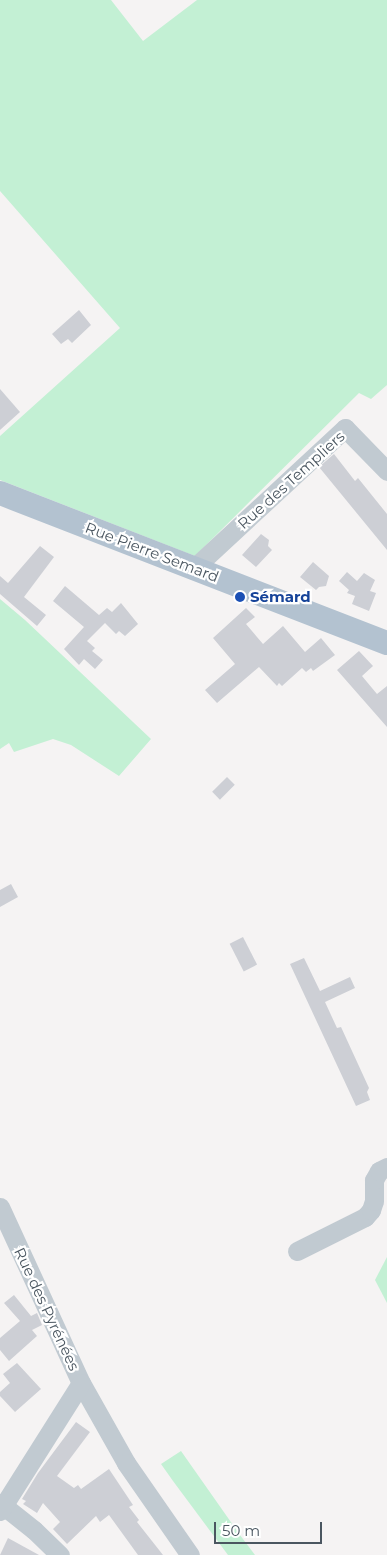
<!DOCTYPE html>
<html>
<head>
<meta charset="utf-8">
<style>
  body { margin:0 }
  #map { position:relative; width:387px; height:1555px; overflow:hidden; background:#f5f3f3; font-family:Montserrat,sans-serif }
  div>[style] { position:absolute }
  .green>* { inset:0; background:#c3f0d4 }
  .building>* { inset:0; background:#cdcfd5; transform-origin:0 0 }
  .minor>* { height:19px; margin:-9.5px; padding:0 9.5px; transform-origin:9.5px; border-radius:9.5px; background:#c1cad1 }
  .major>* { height:24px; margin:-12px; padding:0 12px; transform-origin:12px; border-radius:12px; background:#b3c2d0 }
  .dots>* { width:14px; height:14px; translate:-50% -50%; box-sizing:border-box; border:2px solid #fff; border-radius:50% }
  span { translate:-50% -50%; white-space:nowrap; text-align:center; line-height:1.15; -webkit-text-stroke:4.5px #fff; paint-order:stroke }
  .street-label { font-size:15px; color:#4a5660 }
  .transit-label { font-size:15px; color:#164399; font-weight:700 }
  .left { translate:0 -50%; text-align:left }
  .scale { position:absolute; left:214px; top:1522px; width:108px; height:22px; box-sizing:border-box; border:2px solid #4a5660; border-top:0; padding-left:6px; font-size:15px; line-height:18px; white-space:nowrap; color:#4a5660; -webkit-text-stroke:4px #fff; paint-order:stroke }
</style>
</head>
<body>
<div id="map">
  <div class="green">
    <div style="clip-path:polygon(0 0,111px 0,143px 41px,197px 0,387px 0,387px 385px,371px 399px,359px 393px,195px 556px,0 480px,0 436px,120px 328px,0 191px)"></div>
    <div style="clip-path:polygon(0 599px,25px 620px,151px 739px,119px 776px,71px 745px,53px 739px,14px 752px,9px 743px,0 749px)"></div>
    <div style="clip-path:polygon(387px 1257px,387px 1303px,375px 1280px)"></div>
    <div style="clip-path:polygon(181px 1451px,240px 1535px,255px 1555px,228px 1555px,173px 1481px,161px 1464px)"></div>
  </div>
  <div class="building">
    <div style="clip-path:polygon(79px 310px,91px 325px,72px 343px,68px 339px,61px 344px,52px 334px)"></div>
    <div style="clip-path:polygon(0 389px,20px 412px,0 430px)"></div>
    <div style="clip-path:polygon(334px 454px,355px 481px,358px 478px,387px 514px,387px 550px,319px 467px)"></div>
    <div style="clip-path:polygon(261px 534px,269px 540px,268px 546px,272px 550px,256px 567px,242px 555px)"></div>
    <div style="clip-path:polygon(40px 546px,54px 557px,24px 597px,46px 615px,37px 626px,0 594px,0 576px,8px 583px)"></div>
    <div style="clip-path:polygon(313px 562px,329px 576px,326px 586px,319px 587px,316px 590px,300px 577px)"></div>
    <div style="clip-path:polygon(347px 572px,357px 581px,364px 573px,375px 580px,370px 591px,376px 593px,369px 611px,352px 604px,355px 596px,347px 593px,349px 590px,339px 581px)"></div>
    <div style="clip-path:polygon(65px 586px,99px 615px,107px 608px,112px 612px,121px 603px,138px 624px,125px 636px,119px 631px,116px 634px,105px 623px,87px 641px,95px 648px,92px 651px,103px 660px,95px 669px,84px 659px,79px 665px,64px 649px,84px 627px,53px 601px)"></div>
    <div style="clip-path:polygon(246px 608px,255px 617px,246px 624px,263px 644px,283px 626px,305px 652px,321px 638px,335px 655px,313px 671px,311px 668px,306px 672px,302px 668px,282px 686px,279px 683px,277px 686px,259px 667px,217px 703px,205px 690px,235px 664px,213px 638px)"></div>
    <div style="clip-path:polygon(359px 651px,373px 666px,362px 676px,377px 694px,387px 686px,387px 727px,337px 670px)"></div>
    <div style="left:227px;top:777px;width:11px;height:21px;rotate:45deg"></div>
    <div style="clip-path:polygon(11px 884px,18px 897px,0 907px,0 890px)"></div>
    <div style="left:243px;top:937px;width:31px;height:15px;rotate:63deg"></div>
    <div style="clip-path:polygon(304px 958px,320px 991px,350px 977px,355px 988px,325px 1002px,337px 1028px,341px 1027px,369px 1088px,367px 1092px,370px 1100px,356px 1106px,290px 964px)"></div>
    <div style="clip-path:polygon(14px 1295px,31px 1316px,37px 1313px,42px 1325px,32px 1330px,37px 1336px,9px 1361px,0 1350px,0 1338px,20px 1321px,4px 1303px)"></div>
    <div style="clip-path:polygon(17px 1363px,41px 1389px,15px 1412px,0 1396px,0 1392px,10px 1383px,3px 1374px)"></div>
    <div style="clip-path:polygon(76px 1422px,90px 1432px,57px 1476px,74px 1488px,78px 1485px,81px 1489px,109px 1469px,133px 1505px,129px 1507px,139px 1520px,137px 1522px,163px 1555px,138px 1555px,109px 1515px,100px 1522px,96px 1516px,67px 1544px,53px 1529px,60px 1522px,43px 1503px,37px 1513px,23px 1504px,26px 1501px,22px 1499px,38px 1473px)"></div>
    <div style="clip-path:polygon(8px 1538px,39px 1555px,0 1555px)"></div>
  </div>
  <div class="minor">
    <div style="left:194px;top:568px;width:206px;rotate:-42.8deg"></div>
    <div style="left:345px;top:428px;width:60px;rotate:45.7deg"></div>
    <div style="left:0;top:1207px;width:194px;rotate:65.3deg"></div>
    <div style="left:81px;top:1383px;width:92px;rotate:60.6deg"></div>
    <div style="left:126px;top:1463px;width:112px;rotate:55.2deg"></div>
    <div style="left:297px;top:1251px;width:76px;rotate:-26.6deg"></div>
    <div style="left:365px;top:1217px;width:9px;rotate:-49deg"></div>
    <div style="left:371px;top:1210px;width:9px;rotate:-72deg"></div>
    <div style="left:374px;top:1201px;width:21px;rotate:-90deg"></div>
    <div style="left:374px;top:1180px;width:10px;rotate:-61deg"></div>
    <div style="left:379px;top:1171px;width:9px;rotate:-27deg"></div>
    <div style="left:0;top:1503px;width:43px;rotate:38.5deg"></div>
    <div style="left:34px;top:1530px;width:36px;rotate:44deg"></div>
    <div style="left:0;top:1511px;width:151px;rotate:-57.7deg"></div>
  </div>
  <div class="major">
    <div style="left:0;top:493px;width:415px;rotate:21.2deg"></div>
  </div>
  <div class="dots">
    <div style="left:240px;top:597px;background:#1a4fb4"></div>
  </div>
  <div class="street-label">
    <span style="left:291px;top:480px;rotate:-42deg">Rue des Templiers</span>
    <span style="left:152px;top:552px;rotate:21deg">Rue Pierre Semard</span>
    <span style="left:47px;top:1309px;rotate:65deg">Rue des Pyrénées</span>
  </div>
  <div class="transit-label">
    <span class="left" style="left:250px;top:597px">Sémard</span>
  </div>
  <div class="scale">50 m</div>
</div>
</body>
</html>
